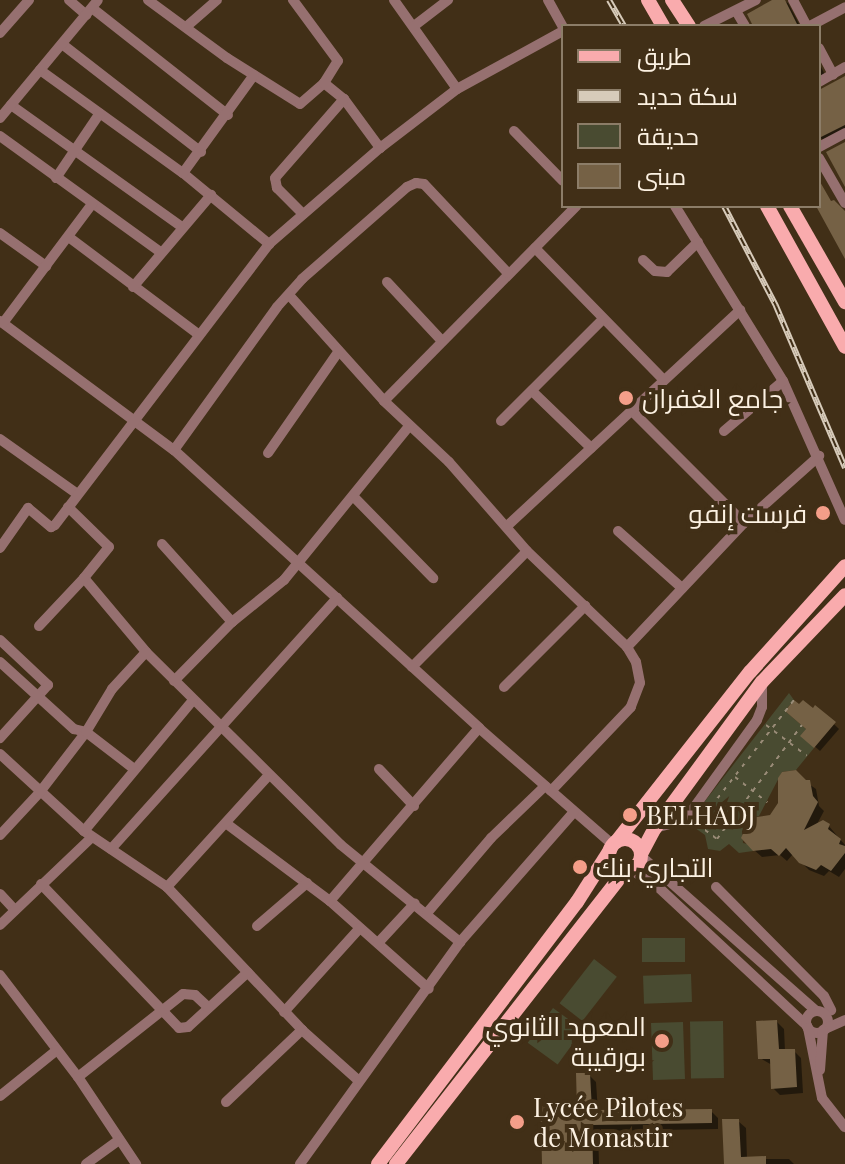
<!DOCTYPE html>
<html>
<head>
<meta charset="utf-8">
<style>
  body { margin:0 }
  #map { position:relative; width:845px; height:1164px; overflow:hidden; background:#412f17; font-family:"Playfair Display",Cairo,serif }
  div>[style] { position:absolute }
  .green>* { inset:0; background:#494b31; transform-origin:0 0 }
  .shadow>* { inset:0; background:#0007 }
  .building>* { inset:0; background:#756145 }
  .path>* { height:2px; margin-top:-1px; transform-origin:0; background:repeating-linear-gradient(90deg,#9a8c78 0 4px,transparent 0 10px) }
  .minor>* { height:10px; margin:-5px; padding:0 5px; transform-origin:5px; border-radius:5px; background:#967070 }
  .minor>.ring { margin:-5px; padding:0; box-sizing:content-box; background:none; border:10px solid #967070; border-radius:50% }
  .major>* { height:14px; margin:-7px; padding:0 7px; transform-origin:7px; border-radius:7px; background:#f9abad }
  .major>.ring { margin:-7px; padding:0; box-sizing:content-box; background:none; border:14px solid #f9abad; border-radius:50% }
  .rail>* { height:6px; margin-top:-3px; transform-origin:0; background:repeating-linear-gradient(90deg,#412f17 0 9px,#d7cbba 0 18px); box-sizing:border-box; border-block:2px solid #d7cbba }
  .dots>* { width:22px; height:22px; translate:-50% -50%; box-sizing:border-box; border:4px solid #412f17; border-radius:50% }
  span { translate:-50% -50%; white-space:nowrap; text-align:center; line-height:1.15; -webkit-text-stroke:8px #412f17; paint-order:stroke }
  .poi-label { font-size:26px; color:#fcf1e2 }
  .left { translate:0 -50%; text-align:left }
  .right { translate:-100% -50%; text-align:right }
  .legend { position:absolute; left:561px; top:24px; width:260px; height:184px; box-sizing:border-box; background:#412f17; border:2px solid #8c7d68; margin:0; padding:10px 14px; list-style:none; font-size:24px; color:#fcf1e2 }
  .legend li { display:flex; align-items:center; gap:16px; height:40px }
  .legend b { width:40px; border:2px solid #8c7d68 }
</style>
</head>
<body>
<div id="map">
  <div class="green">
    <div style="clip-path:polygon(789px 693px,794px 700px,785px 711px,806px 729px,814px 748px,796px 770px,782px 772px,759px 816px,751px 818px,742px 831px,743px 843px,752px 845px,753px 851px,739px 853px,729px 844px,720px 851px,708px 849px,705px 835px,688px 823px)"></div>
    <div style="left:642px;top:938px;width:43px;height:24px"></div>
    <div style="left:594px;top:959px;width:29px;height:56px;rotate:38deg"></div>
    <div style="left:691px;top:974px;width:28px;height:48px;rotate:88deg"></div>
    <div style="left:553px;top:1008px;width:37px;height:43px;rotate:36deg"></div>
    <div style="left:723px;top:1021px;width:57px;height:33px;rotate:89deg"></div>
    <div style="left:683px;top:1022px;width:57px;height:32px;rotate:88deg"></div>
  </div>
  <div class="shadow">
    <div style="clip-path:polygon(778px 0,788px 3px,800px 26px,756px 26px)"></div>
    <div style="clip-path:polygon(819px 63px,826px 77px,819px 84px)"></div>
    <div style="clip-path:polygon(845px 77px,845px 132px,825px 142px,819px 136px,819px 92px)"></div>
    <div style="clip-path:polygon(816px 707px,839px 729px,820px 751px,803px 736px)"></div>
    <div style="clip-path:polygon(806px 782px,816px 789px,819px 806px,824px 811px,816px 826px,828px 825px,845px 845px,845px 869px,839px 877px,829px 871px,824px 876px,809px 870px,793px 854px,787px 861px,780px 855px,762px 857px,745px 842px,744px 832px,752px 820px,771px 817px)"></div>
    <div style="clip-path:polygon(777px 1022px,784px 1029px,785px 1051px,794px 1051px,801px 1058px,803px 1093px,780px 1095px,773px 1088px,772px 1065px,760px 1058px)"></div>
    <div style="clip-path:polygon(589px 1075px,596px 1082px,598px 1112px,711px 1111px,718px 1118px,718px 1129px,598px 1131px,599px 1164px,544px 1164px,556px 1107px,561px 1111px,579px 1111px)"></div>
    <div style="clip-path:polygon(738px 1121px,746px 1128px,747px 1159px,789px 1159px,794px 1164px,726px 1164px)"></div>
  </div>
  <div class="building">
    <div style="clip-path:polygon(772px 0,785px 0,798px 26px,753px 26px,747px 14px)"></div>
    <div style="clip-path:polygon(845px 76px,845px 125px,819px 138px,819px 90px)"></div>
    <div style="clip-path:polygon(845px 142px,845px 187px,826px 152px)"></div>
    <div style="clip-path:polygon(819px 180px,831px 201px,834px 200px,845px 211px,845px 259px,816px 206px,819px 206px)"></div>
    <div style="clip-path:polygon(794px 700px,799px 704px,803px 700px,813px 708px,815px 705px,836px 722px,814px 748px,800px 736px,806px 729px,785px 711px)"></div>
    <div style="clip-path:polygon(796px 770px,806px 780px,810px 780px,813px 796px,818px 802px,804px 830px,823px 820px,830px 824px,828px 829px,841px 839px,839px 844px,845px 846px,845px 853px,831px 871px,821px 865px,816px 870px,799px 863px,786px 848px,779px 856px,771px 849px,753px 851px,741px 838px,750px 818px,770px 815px,778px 803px,778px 778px,782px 772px)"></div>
    <div style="clip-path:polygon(777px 1020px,779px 1049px,795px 1049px,797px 1087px,771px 1089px,770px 1059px,758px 1059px,756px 1021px)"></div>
    <div style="clip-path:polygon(576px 1073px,590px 1073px,592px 1110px,712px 1109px,712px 1123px,592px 1125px,593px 1164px,542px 1164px,541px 1122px,536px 1107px,557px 1104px,558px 1109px,577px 1109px)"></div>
    <div style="clip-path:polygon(722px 1119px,739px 1119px,741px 1157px,766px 1156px,766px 1164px,724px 1164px)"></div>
  </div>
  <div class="path">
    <div style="left:766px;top:725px;width:51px;rotate:37.1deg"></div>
    <div style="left:735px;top:777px;width:41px;rotate:38deg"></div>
    <div style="left:699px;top:822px;width:155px;rotate:-52.1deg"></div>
    <div style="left:697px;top:824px;width:25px;rotate:37deg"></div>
    <div style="left:717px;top:839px;width:142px;rotate:-53.3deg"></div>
  </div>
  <div class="minor">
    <div style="left:69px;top:0;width:23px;rotate:41deg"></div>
    <div style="left:148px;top:0;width:98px;rotate:36.3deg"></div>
    <div style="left:227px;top:58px;width:86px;rotate:32.2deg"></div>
    <div style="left:300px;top:104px;width:32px;rotate:-41deg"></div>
    <div style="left:324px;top:83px;width:26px;rotate:-58deg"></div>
    <div style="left:338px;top:61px;width:76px;rotate:-126.4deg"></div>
    <div style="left:394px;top:0;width:109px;rotate:54.7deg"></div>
    <div style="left:548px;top:0;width:31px;rotate:61deg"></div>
    <div style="left:793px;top:0;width:30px;rotate:62deg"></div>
    <div style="left:92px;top:8px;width:173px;rotate:38.2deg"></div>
    <div style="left:736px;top:11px;width:17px;rotate:59deg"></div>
    <div style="left:414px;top:26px;width:43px;rotate:-37.4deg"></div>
    <div style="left:704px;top:26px;width:58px;rotate:-26.6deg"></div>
    <div style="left:810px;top:26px;width:40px;rotate:-28deg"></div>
    <div style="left:186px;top:27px;width:41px;rotate:-41.1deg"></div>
    <div style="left:0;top:33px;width:44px;rotate:-48.7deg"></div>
    <div style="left:62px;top:44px;width:176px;rotate:37.8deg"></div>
    <div style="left:819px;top:48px;width:30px;rotate:62deg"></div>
    <div style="left:40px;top:70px;width:176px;rotate:35.8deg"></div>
    <div style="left:183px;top:173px;width:112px;rotate:39.5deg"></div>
    <div style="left:819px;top:82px;width:30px;rotate:-30deg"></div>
    <div style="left:324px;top:83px;width:26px;rotate:39deg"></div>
    <div style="left:344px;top:99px;width:61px;rotate:53.7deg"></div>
    <div style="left:11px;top:105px;width:210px;rotate:35.5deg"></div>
    <div style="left:0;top:118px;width:153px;rotate:-50.3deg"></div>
    <div style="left:514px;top:131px;width:70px;rotate:45.6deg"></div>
    <div style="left:0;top:136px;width:198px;rotate:35.9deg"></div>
    <div style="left:819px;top:147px;width:30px;rotate:-28deg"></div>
    <div style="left:819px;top:158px;width:52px;rotate:60deg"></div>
    <div style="left:183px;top:173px;width:121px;rotate:-54.1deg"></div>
    <div style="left:56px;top:178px;width:78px;rotate:-55.9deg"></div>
    <div style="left:675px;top:206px;width:206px;rotate:58.3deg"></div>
    <div style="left:783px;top:381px;width:152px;rotate:66deg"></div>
    <div style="left:303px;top:214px;width:37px;rotate:-135deg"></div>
    <div style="left:277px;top:188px;width:10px;rotate:-101deg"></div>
    <div style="left:275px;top:178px;width:105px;rotate:-48.9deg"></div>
    <div style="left:0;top:233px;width:57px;rotate:35.7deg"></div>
    <div style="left:70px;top:238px;width:160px;rotate:36.9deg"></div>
    <div style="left:535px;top:248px;width:183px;rotate:45.7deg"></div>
    <div style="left:643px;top:260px;width:16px;rotate:43deg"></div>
    <div style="left:655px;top:271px;width:12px;rotate:5deg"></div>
    <div style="left:667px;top:272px;width:43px;rotate:-44.1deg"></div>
    <div style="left:387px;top:282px;width:81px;rotate:47deg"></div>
    <div style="left:133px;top:287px;width:121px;rotate:-49.7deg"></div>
    <div style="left:289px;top:295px;width:142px;rotate:48.1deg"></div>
    <div style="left:384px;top:401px;width:89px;rotate:43.2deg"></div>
    <div style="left:449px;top:462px;width:118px;rotate:48.8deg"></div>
    <div style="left:527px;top:551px;width:139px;rotate:43.8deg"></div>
    <div style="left:627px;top:647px;width:17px;rotate:59deg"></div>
    <div style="left:636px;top:662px;width:21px;rotate:79deg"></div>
    <div style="left:640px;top:683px;width:26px;rotate:111deg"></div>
    <div style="left:631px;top:707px;width:116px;rotate:133.6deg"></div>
    <div style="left:0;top:321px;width:217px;rotate:36.6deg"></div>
    <div style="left:174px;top:450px;width:413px;rotate:42.3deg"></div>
    <div style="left:479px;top:728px;width:178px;rotate:41.1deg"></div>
    <div style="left:3px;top:323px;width:149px;rotate:-53.2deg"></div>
    <div style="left:532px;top:391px;width:82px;rotate:44deg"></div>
    <div style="left:384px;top:401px;width:274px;rotate:-45.4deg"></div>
    <div style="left:631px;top:410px;width:160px;rotate:45deg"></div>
    <div style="left:501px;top:421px;width:144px;rotate:-45deg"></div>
    <div style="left:724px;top:431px;width:77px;rotate:-40.3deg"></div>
    <div style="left:0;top:439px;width:93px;rotate:35.4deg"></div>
    <div style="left:174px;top:450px;width:176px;rotate:-54.2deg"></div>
    <div style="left:277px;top:307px;width:38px;rotate:-48deg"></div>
    <div style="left:302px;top:279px;width:140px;rotate:-41.2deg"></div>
    <div style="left:407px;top:187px;width:10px;rotate:-24deg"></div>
    <div style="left:416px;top:183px;width:8px;rotate:7deg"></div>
    <div style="left:424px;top:184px;width:122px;rotate:46.7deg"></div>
    <div style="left:268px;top:453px;width:124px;rotate:-55.2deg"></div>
    <div style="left:353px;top:496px;width:115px;rotate:45.7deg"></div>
    <div style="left:68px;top:507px;width:57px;rotate:44.3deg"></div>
    <div style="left:109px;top:547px;width:40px;rotate:129deg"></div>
    <div style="left:84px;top:578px;width:97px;rotate:50deg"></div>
    <div style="left:146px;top:652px;width:274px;rotate:44.7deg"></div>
    <div style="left:341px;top:845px;width:154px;rotate:39.2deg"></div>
    <div style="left:507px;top:526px;width:318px;rotate:-42.8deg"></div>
    <div style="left:618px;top:531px;width:86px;rotate:41.7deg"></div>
    <div style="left:162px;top:544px;width:105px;rotate:48.1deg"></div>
    <div style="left:0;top:548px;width:49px;rotate:-55deg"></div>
    <div style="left:28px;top:508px;width:30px;rotate:40deg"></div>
    <div style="left:51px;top:527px;width:4px;rotate:-27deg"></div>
    <div style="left:55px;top:525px;width:353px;rotate:-52.7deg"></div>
    <div style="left:269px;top:244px;width:147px;rotate:-40.9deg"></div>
    <div style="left:380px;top:148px;width:97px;rotate:-37.5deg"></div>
    <div style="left:457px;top:89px;width:121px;rotate:-28.7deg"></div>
    <div style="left:39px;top:626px;width:66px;rotate:-46.8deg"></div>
    <div style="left:0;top:640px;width:66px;rotate:43.2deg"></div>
    <div style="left:48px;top:685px;width:72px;rotate:132.2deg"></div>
    <div style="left:627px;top:647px;width:170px;rotate:-46.7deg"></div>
    <div style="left:744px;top:523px;width:101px;rotate:-41.8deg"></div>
    <div style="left:0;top:662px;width:100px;rotate:42.2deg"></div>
    <div style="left:74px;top:729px;width:12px;rotate:14deg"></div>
    <div style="left:86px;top:732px;width:59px;rotate:37.5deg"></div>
    <div style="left:412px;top:667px;width:163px;rotate:-45.2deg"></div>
    <div style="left:174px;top:681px;width:83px;rotate:-45.5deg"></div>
    <div style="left:232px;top:622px;width:67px;rotate:-38.9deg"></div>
    <div style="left:284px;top:580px;width:198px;rotate:-50.9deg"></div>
    <div style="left:504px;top:687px;width:115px;rotate:-45deg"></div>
    <div style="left:0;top:754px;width:114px;rotate:42.5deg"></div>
    <div style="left:84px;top:831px;width:100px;rotate:34deg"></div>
    <div style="left:167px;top:887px;width:197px;rotate:46.6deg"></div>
    <div style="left:302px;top:1030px;width:75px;rotate:41.8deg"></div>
    <div style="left:379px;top:769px;width:51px;rotate:46.6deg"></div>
    <div style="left:227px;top:824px;width:129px;rotate:36.8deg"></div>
    <div style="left:330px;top:901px;width:132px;rotate:41.6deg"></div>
    <div style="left:655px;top:828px;width:31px;rotate:-15deg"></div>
    <div style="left:685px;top:820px;width:123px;rotate:-54.2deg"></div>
    <div style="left:757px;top:720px;width:14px;rotate:-69deg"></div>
    <div style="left:762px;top:707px;width:25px;rotate:-90deg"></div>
    <div style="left:84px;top:831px;width:170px;rotate:-50.2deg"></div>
    <div style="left:0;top:835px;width:59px;rotate:-47.1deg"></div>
    <div style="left:40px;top:792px;width:76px;rotate:-52.5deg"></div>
    <div style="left:86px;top:732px;width:50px;rotate:-58.8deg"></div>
    <div style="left:112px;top:689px;width:50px;rotate:-47.4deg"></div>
    <div style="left:111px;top:849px;width:338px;rotate:-48deg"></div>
    <div style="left:641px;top:856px;width:234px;rotate:41.5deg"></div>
    <div style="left:631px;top:870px;width:29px;rotate:31deg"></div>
    <div style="left:656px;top:885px;width:207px;rotate:43deg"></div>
    <div style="left:41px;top:884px;width:199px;rotate:46.2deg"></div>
    <div style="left:179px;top:1028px;width:9px;rotate:-6deg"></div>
    <div style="left:188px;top:1027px;width:81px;rotate:-42.5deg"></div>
    <div style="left:167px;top:887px;width:150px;rotate:-47.7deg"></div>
    <div style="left:716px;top:887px;width:153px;rotate:45.3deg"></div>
    <div style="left:824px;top:996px;width:16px;rotate:63deg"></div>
    <div style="left:0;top:894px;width:22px;rotate:47deg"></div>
    <div style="left:330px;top:901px;width:228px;rotate:-49.3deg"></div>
    <div style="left:427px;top:913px;width:99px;rotate:-49.5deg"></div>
    <div style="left:491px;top:838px;width:75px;rotate:-43.9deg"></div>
    <div style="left:0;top:925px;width:127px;rotate:-43.7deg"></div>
    <div style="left:257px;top:926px;width:66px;rotate:-40.7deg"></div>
    <div style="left:378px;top:943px;width:54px;rotate:-47.2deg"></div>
    <div style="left:0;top:975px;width:128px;rotate:52.6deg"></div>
    <div style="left:78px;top:1077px;width:105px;rotate:56.3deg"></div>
    <div class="ring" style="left:806px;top:1011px;width:12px;height:12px"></div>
    <div style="left:284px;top:1012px;width:113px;rotate:-47.9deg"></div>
    <div style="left:808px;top:1028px;width:71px;rotate:78.7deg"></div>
    <div style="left:822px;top:1098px;width:37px;rotate:52deg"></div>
    <div style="left:825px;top:1029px;width:22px;rotate:-24deg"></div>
    <div style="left:820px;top:1070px;width:40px;rotate:-85.7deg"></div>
    <div style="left:78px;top:1077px;width:134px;rotate:-38.3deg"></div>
    <div style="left:183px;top:994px;width:12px;rotate:5deg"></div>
    <div style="left:195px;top:995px;width:18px;rotate:43deg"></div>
    <div style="left:0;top:1096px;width:73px;rotate:-38.9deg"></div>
    <div style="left:226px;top:1102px;width:105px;rotate:-43.5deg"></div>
    <div style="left:86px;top:1164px;width:41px;rotate:-36deg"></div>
    <div style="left:300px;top:1164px;width:274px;rotate:-54.2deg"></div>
    <div style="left:460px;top:942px;width:173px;rotate:-48.8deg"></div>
  </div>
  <div class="major">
    <div style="left:648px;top:0;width:30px;rotate:60deg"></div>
    <div style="left:672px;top:0;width:31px;rotate:57deg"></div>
    <div style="left:767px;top:206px;width:161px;rotate:61deg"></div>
    <div style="left:790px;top:206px;width:111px;rotate:60.2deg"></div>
    <div class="ring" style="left:609px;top:839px;width:18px;height:18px"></div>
    <div style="left:616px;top:842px;width:216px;rotate:-51.8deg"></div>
    <div style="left:750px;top:672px;width:142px;rotate:-48.1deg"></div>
    <div style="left:641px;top:854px;width:30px;rotate:-62deg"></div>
    <div style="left:655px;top:828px;width:181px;rotate:-53.8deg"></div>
    <div style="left:762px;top:682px;width:120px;rotate:-46.3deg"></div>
    <div style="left:378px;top:1164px;width:329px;rotate:-52.8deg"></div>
    <div style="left:577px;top:902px;width:62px;rotate:-57.6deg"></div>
    <div style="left:396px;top:1164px;width:372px;rotate:-52deg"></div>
  </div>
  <div class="rail">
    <div style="left:609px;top:0;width:30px;rotate:60deg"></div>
    <div style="left:724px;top:206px;width:113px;rotate:62.5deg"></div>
    <div style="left:776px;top:306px;width:176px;rotate:66.9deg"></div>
  </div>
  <div class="dots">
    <div style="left:626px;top:398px;background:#f49e89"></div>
    <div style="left:823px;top:513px;background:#f49e89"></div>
    <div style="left:630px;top:815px;background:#f49e89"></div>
    <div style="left:580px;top:867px;background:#f49e89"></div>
    <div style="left:662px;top:1041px;background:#f49e89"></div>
    <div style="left:517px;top:1122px;background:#f49e89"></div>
  </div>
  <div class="poi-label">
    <span class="left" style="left:642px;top:398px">جامع الغفران</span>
    <span class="right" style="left:807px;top:513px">فرست إنفو</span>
    <span class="left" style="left:646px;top:815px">BELHADJ</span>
    <span class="left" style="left:596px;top:867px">التجاري بنك</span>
    <span class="right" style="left:646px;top:1041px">المعهد الثانوي<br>بورقيبة</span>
    <span class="left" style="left:533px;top:1122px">Lycée Pilotes<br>de Monastir</span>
  </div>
  <ul class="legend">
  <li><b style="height:10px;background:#f9abad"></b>طريق</li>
  <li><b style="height:10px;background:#d7cbba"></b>سكة حديد</li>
  <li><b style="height:22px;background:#494b31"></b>حديقة</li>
  <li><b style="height:22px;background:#756145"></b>مبنى</li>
  </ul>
</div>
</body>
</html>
